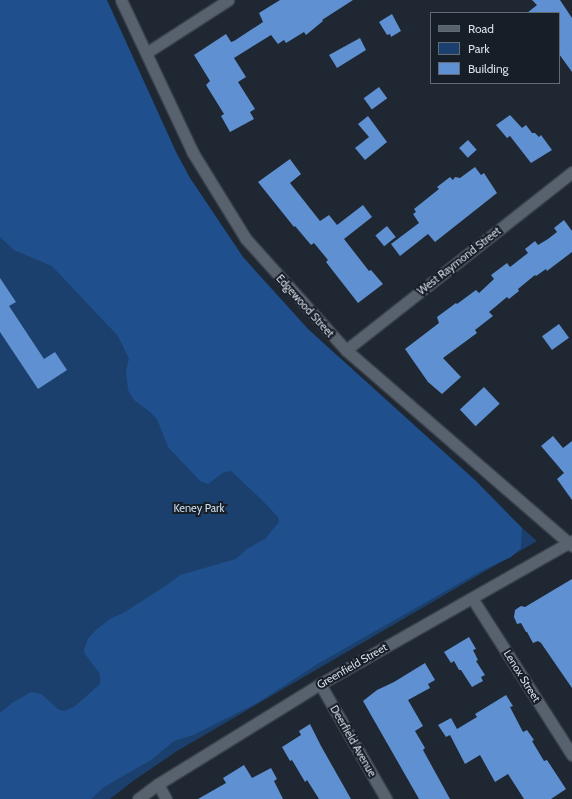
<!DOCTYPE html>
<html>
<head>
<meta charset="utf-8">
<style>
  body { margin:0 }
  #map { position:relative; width:572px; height:799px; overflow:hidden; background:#1f2732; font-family:Cabin,sans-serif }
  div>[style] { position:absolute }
  .green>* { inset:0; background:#1c406d }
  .forest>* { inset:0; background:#1f508d }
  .building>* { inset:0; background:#5e90d2; transform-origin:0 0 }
  .roads { filter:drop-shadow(1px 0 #3b424b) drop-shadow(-1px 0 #3b424b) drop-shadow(0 1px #3b424b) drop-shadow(0 -1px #3b424b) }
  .minor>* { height:11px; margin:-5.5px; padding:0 5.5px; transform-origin:5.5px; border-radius:5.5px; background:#58626e }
  .tertiary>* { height:11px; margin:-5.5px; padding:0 5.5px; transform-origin:5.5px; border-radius:5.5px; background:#58626e }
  span { translate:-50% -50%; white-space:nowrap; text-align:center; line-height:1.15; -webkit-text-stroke:4px #161e28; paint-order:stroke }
  .street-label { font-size:11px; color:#dadfe7 }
  .park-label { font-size:11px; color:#cddbed }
  .legend { position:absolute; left:430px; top:12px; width:130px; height:72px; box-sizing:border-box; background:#161e28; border:1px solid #646b74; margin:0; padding:5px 7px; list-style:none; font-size:12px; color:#dadfe7 }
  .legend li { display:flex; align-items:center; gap:8px; height:20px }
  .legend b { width:20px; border:1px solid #646b74 }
</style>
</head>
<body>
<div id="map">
  <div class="green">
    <div style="clip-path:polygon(0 0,175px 156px,215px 222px,261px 284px,334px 363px,537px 541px,177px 751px,133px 781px,110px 799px,0 799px)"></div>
  </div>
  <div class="forest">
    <div style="clip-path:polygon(0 0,107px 0,176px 152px,190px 178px,243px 257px,308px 329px,476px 481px,522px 528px,521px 548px,511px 557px,479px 572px,319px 663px,257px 703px,193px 735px,174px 741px,151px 760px,104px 787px,91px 799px,0 799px,0 713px,12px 703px,31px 692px,41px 694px,59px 710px,64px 711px,74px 707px,100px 684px,100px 674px,85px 654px,84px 650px,88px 639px,95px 631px,110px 619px,125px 612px,170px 583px,180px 575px,236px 559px,247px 549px,265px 539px,279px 522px,278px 517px,262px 500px,231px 471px,224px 472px,208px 484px,200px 481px,168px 447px,157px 419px,150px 412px,134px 400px,128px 390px,126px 370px,129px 359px,118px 336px,52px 266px,14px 250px,0 237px)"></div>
  </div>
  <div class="building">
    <div style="clip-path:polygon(280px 0,353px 0,322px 20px,323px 21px,306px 35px,304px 32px,286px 43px,284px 40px,278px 44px,271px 35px,234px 58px,246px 77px,238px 82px,255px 109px,250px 112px,254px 119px,230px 132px,221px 116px,224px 114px,206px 85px,210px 81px,194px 55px,226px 34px,231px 42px,234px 41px,263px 22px,259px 13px)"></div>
    <div style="clip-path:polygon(532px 0,560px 0,572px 18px,572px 72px,559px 54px,559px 13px,527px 13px,537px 5px)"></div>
    <div style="clip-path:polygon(392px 14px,401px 31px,391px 37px,390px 34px,387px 35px,379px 22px)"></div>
    <div style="clip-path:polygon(360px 38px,366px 50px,337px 68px,329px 55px)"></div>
    <div style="left:379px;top:87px;width:14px;height:19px;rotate:54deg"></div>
    <div style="clip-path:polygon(510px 115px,522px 128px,526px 125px,532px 133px,535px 133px,539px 137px,541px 135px,552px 150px,531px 163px,510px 136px,507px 138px,496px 125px)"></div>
    <div style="clip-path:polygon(368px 116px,387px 142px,365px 160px,355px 148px,369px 137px,358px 124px)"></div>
    <div style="left:468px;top:140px;width:13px;height:12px;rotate:48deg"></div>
    <div style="clip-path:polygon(290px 159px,301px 174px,290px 183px,320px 221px,329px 215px,337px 225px,363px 205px,372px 217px,344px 239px,369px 271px,371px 270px,383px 284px,358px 303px,326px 262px,328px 260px,314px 243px,311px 245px,295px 226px,294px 227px,258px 182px)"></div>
    <div style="clip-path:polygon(475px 167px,481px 175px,484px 173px,497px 193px,435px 242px,428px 234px,400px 256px,391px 244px,419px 223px,413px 214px,416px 212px,414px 209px,439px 189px,437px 187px,450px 177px,453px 180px,455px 177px,460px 178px)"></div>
    <div style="clip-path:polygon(564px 220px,572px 231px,572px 252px,547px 271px,546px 269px,536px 276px,535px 275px,518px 289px,519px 291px,509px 299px,507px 297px,489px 312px,493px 316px,475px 330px,477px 333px,443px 358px,461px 377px,442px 394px,428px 382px,405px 349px,439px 323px,437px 317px,456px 303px,457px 304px,476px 290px,479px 293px,494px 279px,491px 275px,507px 263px,510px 267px,528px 253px,525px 249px,535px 241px,538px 245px,548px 239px,557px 232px,554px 228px)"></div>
    <div style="left:387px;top:226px;width:14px;height:15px;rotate:51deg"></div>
    <div style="clip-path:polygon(0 278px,16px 302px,9px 306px,44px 359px,55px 352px,67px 370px,38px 389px,0 332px)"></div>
    <div style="left:559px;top:324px;width:17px;height:21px;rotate:54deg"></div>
    <div style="left:484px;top:387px;width:23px;height:33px;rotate:47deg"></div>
    <div style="clip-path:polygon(553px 436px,563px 448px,572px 441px,572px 500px,557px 479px,564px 473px,541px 446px)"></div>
    <div style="clip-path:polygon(572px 579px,572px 688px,541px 643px,538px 641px,533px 643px,527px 632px,526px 632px,521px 623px,517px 624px,514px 617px,515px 610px,521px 606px,525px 607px)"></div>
    <div style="clip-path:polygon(469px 637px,476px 649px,473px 650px,478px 660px,476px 661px,485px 675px,481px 677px,483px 681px,472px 687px,461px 670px,459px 670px,454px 661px,451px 663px,444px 652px)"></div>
    <div style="clip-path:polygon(425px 663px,435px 680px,428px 684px,430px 688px,408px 700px,423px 726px,415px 731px,425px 748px,423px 750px,450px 799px,419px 799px,363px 701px,377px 690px,394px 682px)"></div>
    <div style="clip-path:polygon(506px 695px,513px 706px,510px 707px,523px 732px,527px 730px,534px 740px,532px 741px,544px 761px,547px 760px,566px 789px,551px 799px,524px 799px,508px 774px,495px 782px,480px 755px,465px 764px,450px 735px,446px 737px,438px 725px,451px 718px,457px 729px,477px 717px,475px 714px)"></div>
    <div style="clip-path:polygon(310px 724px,321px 746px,351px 799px,319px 799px,307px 780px,305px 782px,292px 760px,290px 761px,282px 747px,301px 735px,299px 731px)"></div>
    <div style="clip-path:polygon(244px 765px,252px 778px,271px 768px,277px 779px,274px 781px,283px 799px,198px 799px,226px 783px,223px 778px)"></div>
  </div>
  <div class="roads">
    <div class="minor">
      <div style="left:121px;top:0;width:169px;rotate:64.8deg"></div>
      <div style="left:193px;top:153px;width:101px;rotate:58.4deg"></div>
      <div style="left:246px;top:239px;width:149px;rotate:48deg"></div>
      <div style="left:346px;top:350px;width:299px;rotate:40.9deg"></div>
      <div style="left:146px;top:53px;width:98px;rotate:-32.9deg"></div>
      <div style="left:346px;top:350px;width:288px;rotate:-38.2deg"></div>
      <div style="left:472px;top:598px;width:186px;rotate:57.5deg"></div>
      <div style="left:320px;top:684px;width:133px;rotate:60.1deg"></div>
      <div style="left:158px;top:784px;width:17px;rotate:62deg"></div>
    </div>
    <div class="tertiary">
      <div style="left:138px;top:799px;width:25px;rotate:-37deg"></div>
      <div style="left:158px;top:784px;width:190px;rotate:-31.7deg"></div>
      <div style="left:320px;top:684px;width:290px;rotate:-29.6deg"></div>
    </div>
  </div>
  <div class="street-label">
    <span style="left:459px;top:261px;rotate:-38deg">West Raymond Street</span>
    <span style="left:305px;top:306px;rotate:48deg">Edgewood Street</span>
    <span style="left:352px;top:666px;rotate:-30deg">Greenfield Street</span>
    <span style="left:522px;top:676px;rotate:58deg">Lenox Street</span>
    <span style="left:353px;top:741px;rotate:60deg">Deerfield Avenue</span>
  </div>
  <div class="park-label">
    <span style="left:199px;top:508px">Keney Park</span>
  </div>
  <ul class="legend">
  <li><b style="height:5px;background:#58626e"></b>Road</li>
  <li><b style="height:11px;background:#1c406d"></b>Park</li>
  <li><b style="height:11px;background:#5e90d2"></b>Building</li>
  </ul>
</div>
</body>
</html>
